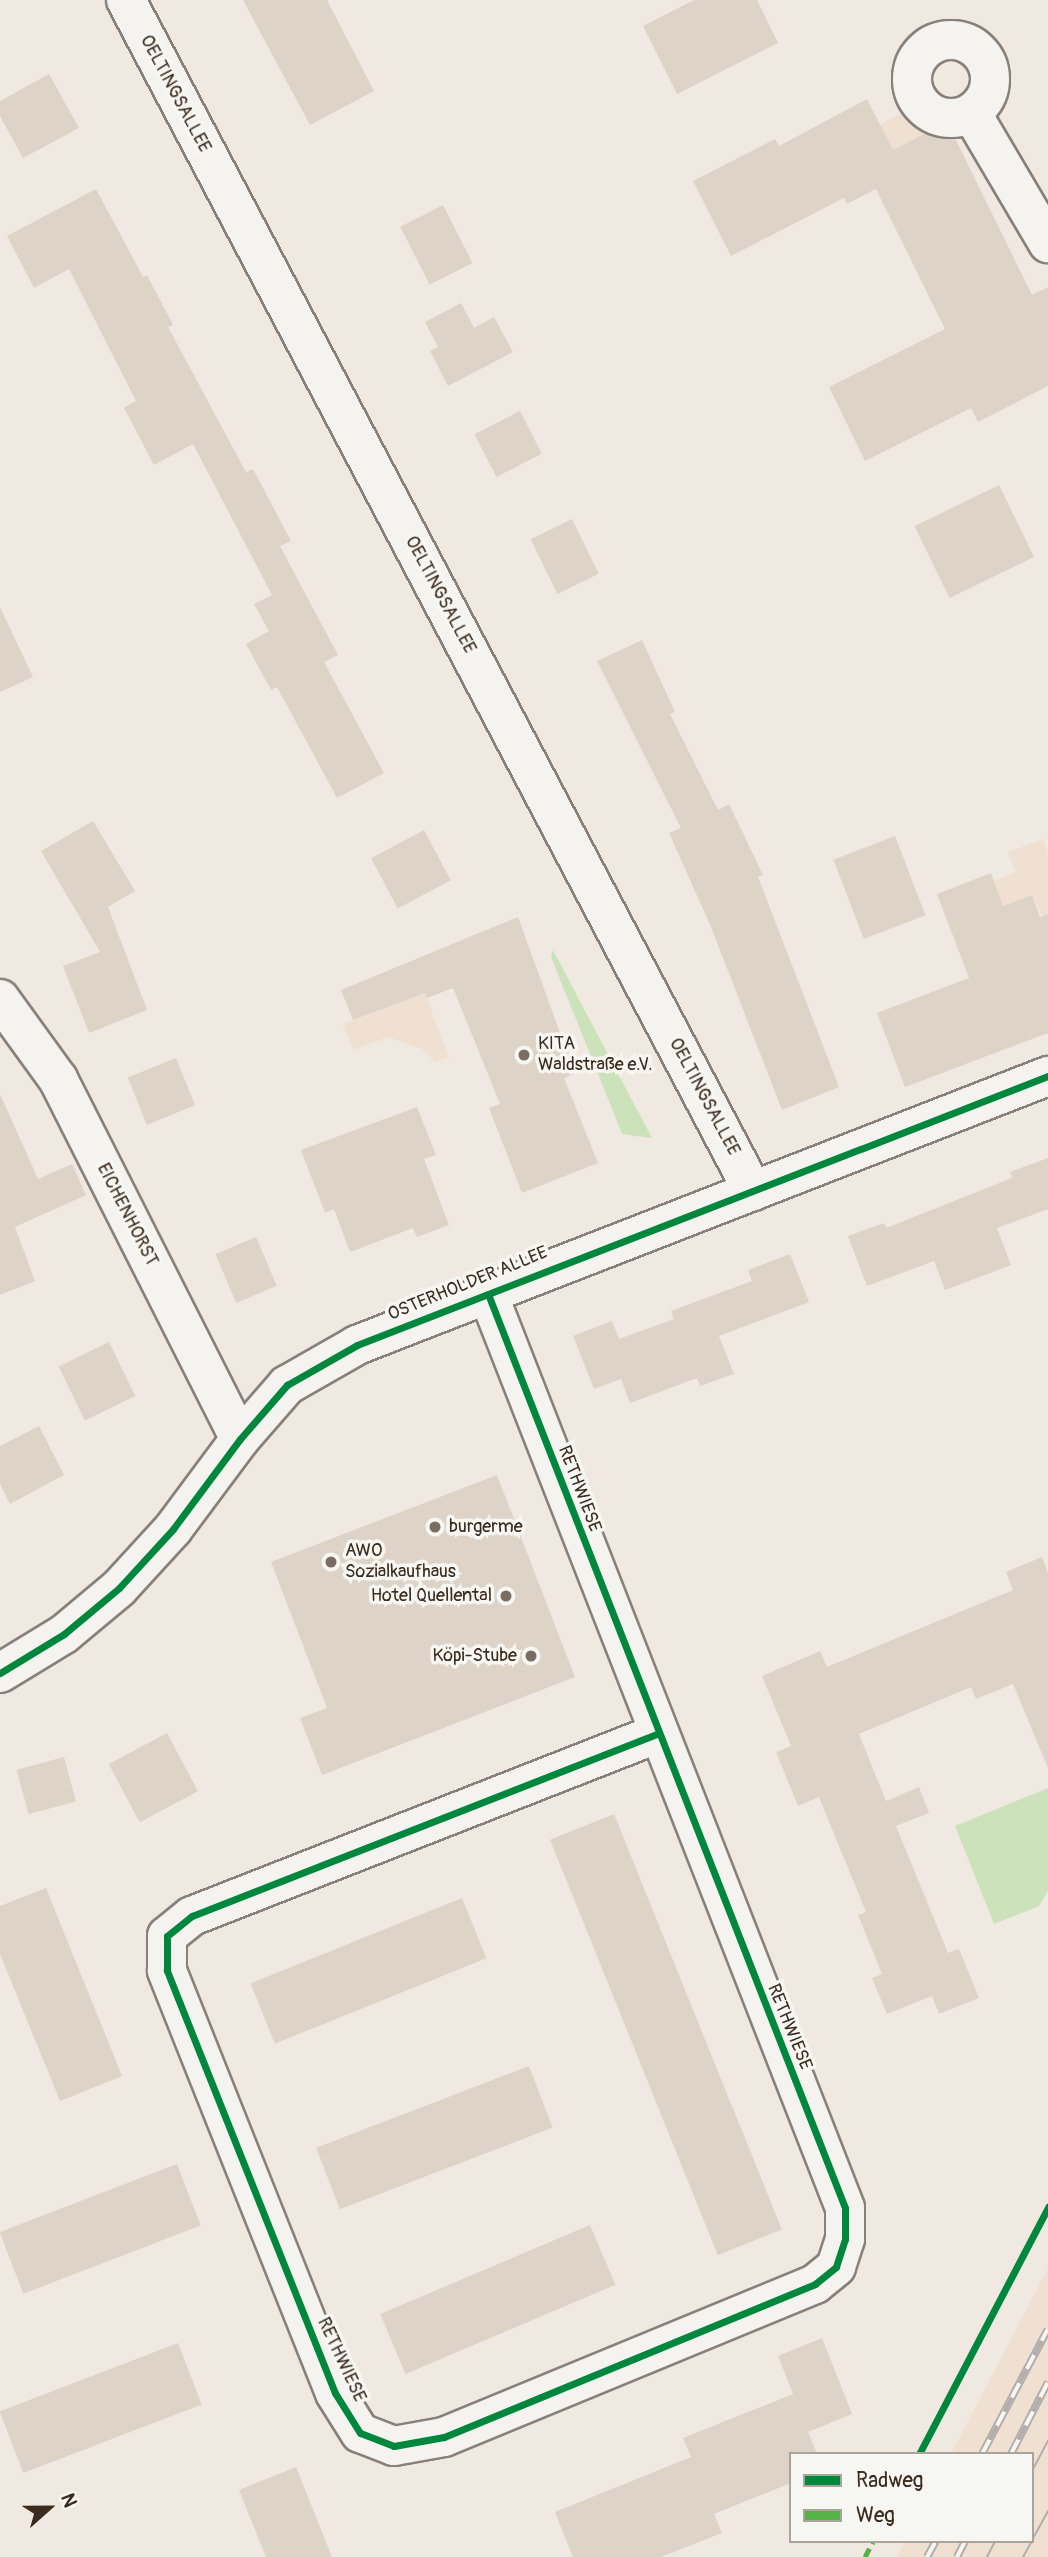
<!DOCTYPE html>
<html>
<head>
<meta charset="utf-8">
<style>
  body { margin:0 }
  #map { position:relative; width:1048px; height:2557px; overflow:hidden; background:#f0e9e1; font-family:Pangolin,sans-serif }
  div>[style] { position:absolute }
  .built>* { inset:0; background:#efe0d1 }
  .green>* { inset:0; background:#cce2ba }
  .building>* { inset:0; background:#ded3c7; transform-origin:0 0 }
  .roads { filter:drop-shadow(2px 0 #88817b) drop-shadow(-2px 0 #88817b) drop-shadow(0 2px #88817b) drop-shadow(0 -2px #88817b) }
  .minor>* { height:38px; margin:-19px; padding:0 19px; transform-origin:19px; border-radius:19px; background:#f4f3f0 }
  .minor>.ring { margin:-19px; padding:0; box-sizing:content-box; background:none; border:38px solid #f4f3f0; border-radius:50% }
  .tram>* { height:2px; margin:-1px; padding:0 1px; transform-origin:1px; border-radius:1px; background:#b1aeab }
  .rail>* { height:8px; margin-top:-4px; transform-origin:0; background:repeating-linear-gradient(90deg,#f6f6f2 0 16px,#b1aeab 0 32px); box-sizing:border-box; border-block:2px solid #b1aeab }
  .quiet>* { height:5px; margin-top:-2.5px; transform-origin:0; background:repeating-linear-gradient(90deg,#57b245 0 10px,transparent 0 15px) }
  .cycleway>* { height:7px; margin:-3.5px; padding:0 3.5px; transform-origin:3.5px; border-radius:3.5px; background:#00873e }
  .dots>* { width:19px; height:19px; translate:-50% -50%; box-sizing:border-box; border:4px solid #f6f6f2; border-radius:50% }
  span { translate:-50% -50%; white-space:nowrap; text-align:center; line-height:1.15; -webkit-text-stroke:7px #f6f6f2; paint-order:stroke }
  .street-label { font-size:18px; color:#3b2a1e }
  .poi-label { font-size:18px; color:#3b2a1e }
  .left { translate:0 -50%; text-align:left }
  .right { translate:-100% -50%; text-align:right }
  .legend { position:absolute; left:789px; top:2452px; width:245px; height:91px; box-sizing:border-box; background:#f6f6f2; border:2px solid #aba49d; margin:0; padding:9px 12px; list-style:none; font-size:21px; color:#3b2a1e }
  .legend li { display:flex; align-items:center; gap:14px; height:35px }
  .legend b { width:35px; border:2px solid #aba49d }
  .north { position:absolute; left:14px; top:2473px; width:70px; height:70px; -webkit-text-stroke:5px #f6f6f2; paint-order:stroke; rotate:69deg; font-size:19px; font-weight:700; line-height:28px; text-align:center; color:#3b2a1e }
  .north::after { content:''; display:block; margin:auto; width:24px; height:32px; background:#3b2a1e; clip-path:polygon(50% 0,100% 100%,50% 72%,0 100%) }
</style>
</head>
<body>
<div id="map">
  <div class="built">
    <div style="clip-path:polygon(907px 110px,937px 127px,835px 180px,822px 156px)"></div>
    <div style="clip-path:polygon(1043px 839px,1048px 853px,1048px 929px,1032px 895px,1003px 906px,994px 881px,1016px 872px,1008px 852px)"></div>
    <div style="clip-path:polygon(425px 993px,449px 1057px,435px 1062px,421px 1048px,387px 1037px,353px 1050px,343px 1024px)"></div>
    <div style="clip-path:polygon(1048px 2268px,1048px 2557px,897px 2557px,905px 2541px,1032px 2541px,1032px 2454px,951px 2454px)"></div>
  </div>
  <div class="green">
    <div style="clip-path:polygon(553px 950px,652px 1138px,622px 1134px,551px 957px)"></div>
    <div style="clip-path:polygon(1048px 1788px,1048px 1891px,1039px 1906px,994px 1924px,955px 1826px)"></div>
  </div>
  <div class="building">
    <div style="clip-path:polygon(243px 0,327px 0,374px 91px,310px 125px)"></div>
    <div style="clip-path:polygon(694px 0,757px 0,778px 43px,677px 94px,643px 26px)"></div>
    <div style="clip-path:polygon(49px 74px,79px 128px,23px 158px,0 116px,0 101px)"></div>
    <div style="clip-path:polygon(867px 99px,893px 150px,937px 127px,952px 132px,1032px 295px,1048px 287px,1048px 386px,978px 422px,971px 408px,865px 461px,829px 387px,945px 329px,876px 189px,847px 204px,844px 198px,731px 256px,693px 181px,775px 139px,779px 146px)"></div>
    <div style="clip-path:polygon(96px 189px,143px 277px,147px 275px,173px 325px,168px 327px,246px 472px,253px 469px,291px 541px,280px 546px,338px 655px,324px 662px,384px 773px,337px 798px,277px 687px,271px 690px,246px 644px,269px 631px,254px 604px,272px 595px,193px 444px,154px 465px,124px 408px,136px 401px,69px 269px,34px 288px,7px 236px)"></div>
    <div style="left:443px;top:205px;width:65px;height:48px;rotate:63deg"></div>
    <div style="clip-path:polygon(461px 303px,474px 328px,494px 317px,513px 352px,448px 386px,430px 351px,438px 347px,425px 322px)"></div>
    <div style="left:520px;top:411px;width:48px;height:51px;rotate:63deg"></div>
    <div style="left:999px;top:485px;width:80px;height:94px;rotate:64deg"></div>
    <div style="left:572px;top:519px;width:61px;height:46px;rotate:64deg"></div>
    <div style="clip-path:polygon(0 607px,33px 677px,0 692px)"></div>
    <div style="clip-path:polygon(642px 640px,675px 712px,670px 714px,718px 810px,729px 804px,763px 875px,758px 877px,839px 1087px,782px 1110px,711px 927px,669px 833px,681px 828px,597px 661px)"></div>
    <div style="clip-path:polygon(93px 821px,135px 891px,108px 907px,147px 1010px,89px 1033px,63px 966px,100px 952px,41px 851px)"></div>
    <div style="left:424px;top:830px;width:57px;height:60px;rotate:62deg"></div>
    <div style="left:895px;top:836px;width:85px;height:66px;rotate:69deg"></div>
    <div style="clip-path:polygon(991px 873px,1003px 906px,1032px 895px,1040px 917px,1048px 914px,1048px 1033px,905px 1087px,877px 1013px,969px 978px,937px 894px)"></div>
    <div style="clip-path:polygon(518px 917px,575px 1074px,564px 1078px,598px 1163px,522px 1193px,489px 1108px,500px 1104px,453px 988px,427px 998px,425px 993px,353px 1020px,341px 990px)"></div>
    <div style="left:176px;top:1058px;width:51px;height:52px;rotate:68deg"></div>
    <div style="clip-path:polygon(0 1094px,38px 1179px,72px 1164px,86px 1195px,15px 1227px,35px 1281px,0 1295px)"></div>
    <div style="clip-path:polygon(417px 1107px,436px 1155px,424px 1159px,449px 1225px,417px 1237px,413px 1228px,350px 1252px,334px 1209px,325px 1213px,301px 1150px)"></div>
    <div style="clip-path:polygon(1048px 1158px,1048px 1209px,997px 1228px,1011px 1265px,945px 1290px,934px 1261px,867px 1286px,848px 1236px,884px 1223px,886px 1228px,1012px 1178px,1010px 1172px)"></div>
    <div style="left:256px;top:1237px;width:53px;height:44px;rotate:67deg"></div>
    <div style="clip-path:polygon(790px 1254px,809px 1302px,719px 1336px,734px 1374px,700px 1386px,697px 1378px,630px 1403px,621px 1379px,594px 1389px,573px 1336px,612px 1321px,619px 1339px,674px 1319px,671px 1311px,752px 1281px,748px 1270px)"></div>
    <div style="left:109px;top:1342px;width:60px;height:56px;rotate:64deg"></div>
    <div style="clip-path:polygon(39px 1426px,64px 1475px,10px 1504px,0 1484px,0 1446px)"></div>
    <div style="clip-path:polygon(497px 1475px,575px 1677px,322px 1775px,300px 1718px,327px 1708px,271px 1562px)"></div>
    <div style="clip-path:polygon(1042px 1557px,1048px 1573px,1048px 1768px,1013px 1684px,976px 1699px,971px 1687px,859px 1734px,886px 1801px,919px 1787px,929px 1813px,896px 1826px,948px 1953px,959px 1949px,979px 1998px,939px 2014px,932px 1996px,887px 2014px,872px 1978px,882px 1974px,858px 1915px,866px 1912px,819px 1797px,798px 1806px,776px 1752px,791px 1746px,762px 1676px,820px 1651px,827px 1667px,1013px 1590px,1006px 1572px)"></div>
    <div style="left:167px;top:1733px;width:66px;height:66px;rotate:62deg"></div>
    <div style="left:64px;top:1757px;width:46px;height:49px;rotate:75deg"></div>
    <div style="left:614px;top:1814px;width:448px;height:69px;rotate:68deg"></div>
    <div style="clip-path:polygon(46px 1888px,122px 2076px,60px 2101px,0 1954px,0 1906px)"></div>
    <div style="left:462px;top:1898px;width:65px;height:228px;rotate:68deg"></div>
    <div style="left:529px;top:2066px;width:66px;height:228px;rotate:69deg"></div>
    <div style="left:177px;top:2164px;width:66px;height:190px;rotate:69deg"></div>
    <div style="left:590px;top:2225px;width:65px;height:228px;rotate:67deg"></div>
    <div style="clip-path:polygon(822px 2338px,852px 2414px,808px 2432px,817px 2454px,791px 2454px,791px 2483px,714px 2514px,722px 2533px,661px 2557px,573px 2557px,555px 2512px,691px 2457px,683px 2438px,793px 2394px,778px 2356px)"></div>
    <div style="left:178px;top:2343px;width:66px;height:191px;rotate:69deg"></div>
    <div style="clip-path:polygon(296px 2467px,332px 2557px,266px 2557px,239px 2490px)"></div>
  </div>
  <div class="roads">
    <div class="minor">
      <div style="left:126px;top:0;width:1346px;rotate:62.24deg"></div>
      <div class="ring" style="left:912px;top:40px;width:40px;height:40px"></div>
      <div style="left:972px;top:114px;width:150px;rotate:59.5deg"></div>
      <div style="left:0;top:999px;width:99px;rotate:54.1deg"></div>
      <div style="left:58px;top:1079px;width:403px;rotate:63.2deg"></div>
      <div style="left:488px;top:1294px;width:981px;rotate:68.66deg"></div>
      <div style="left:845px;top:2208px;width:31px;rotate:90deg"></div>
      <div style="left:845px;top:2239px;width:29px;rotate:108deg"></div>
      <div style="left:836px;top:2267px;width:27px;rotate:141deg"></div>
      <div style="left:815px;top:2284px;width:401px;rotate:157.6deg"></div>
      <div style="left:444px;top:2437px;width:51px;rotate:169.8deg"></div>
      <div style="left:394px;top:2446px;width:36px;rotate:-159deg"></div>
      <div style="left:360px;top:2433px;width:47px;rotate:-122deg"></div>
      <div style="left:335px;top:2393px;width:455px;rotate:-111.7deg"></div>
      <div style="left:167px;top:1970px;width:34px;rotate:-90deg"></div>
      <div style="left:167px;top:1936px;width:32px;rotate:-39deg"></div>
      <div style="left:192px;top:1916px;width:499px;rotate:-21.4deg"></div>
      <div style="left:0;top:1673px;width:75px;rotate:-31.4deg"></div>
      <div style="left:64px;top:1634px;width:72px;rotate:-39.9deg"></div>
      <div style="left:119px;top:1588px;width:80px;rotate:-47.5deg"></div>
      <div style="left:173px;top:1529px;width:112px;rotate:-53.3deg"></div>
      <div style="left:240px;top:1439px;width:72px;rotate:-49deg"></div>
      <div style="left:287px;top:1385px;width:81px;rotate:-29.7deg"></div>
      <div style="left:357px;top:1345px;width:742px;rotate:-21.27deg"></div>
    </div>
  </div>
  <div class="tram">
    <div style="left:1032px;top:2471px;width:34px;rotate:-62deg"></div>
    <div style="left:1032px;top:2540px;width:33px;rotate:-61deg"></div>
    <div style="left:987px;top:2557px;width:18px;rotate:-63deg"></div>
    <div style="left:1023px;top:2557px;width:18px;rotate:-61deg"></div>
  </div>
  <div class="rail">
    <div style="left:982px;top:2454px;width:141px;rotate:-62.2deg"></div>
    <div style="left:1011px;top:2454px;width:81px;rotate:-62.8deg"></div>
    <div style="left:927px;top:2557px;width:18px;rotate:-61deg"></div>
    <div style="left:957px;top:2557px;width:18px;rotate:-63deg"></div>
  </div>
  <div class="quiet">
    <div style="left:865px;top:2557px;width:18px;rotate:-63deg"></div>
  </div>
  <div class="cycleway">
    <div style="left:488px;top:1294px;width:981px;rotate:68.66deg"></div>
    <div style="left:845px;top:2208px;width:31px;rotate:90deg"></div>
    <div style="left:845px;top:2239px;width:29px;rotate:108deg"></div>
    <div style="left:836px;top:2267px;width:27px;rotate:141deg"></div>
    <div style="left:815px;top:2284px;width:401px;rotate:157.6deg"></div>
    <div style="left:444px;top:2437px;width:51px;rotate:169.8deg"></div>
    <div style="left:394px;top:2446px;width:36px;rotate:-159deg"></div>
    <div style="left:360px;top:2433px;width:47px;rotate:-122deg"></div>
    <div style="left:335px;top:2393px;width:455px;rotate:-111.7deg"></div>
    <div style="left:167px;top:1970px;width:34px;rotate:-90deg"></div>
    <div style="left:167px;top:1936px;width:32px;rotate:-39deg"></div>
    <div style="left:192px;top:1916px;width:499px;rotate:-21.4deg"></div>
    <div style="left:0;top:1673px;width:75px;rotate:-31.4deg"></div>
    <div style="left:64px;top:1634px;width:72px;rotate:-39.9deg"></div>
    <div style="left:119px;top:1588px;width:80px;rotate:-47.5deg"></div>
    <div style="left:173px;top:1529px;width:112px;rotate:-53.3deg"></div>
    <div style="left:240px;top:1439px;width:72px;rotate:-49deg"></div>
    <div style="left:287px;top:1385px;width:81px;rotate:-29.7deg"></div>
    <div style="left:357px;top:1345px;width:742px;rotate:-21.27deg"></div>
    <div style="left:919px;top:2454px;width:279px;rotate:-62.4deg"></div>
  </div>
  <div class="dots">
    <div style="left:524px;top:1055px;background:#7a6d62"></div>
    <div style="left:435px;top:1527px;background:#7a6d62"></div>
    <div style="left:331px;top:1562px;background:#7a6d62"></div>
    <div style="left:506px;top:1596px;background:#7a6d62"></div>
    <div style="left:531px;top:1656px;background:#7a6d62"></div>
  </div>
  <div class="street-label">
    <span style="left:175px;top:94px;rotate:62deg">OELTINGSALLEE</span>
    <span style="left:440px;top:595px;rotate:62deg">OELTINGSALLEE</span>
    <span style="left:704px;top:1097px;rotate:62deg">OELTINGSALLEE</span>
    <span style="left:127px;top:1215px;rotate:63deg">EICHENHORST</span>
    <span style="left:468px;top:1284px;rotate:-22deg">OSTERHOLDER ALLEE</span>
    <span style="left:579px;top:1489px;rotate:69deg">RETHWIESE</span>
    <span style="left:789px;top:2027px;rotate:68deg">RETHWIESE</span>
    <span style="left:341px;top:2360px;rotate:65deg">RETHWIESE</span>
  </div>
  <div class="poi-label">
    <span class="left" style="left:538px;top:1055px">KITA<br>Waldstraße e.V.</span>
    <span class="left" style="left:449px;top:1527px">burgerme</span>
    <span class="left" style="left:345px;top:1562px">AWO<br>Sozialkaufhaus</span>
    <span class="right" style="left:492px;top:1596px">Hotel Quellental</span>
    <span class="right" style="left:517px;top:1656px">Köpi-Stube</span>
  </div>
  <ul class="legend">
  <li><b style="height:9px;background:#00873e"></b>Radweg</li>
  <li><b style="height:9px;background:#57b245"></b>Weg</li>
  </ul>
  <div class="north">N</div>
</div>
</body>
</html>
